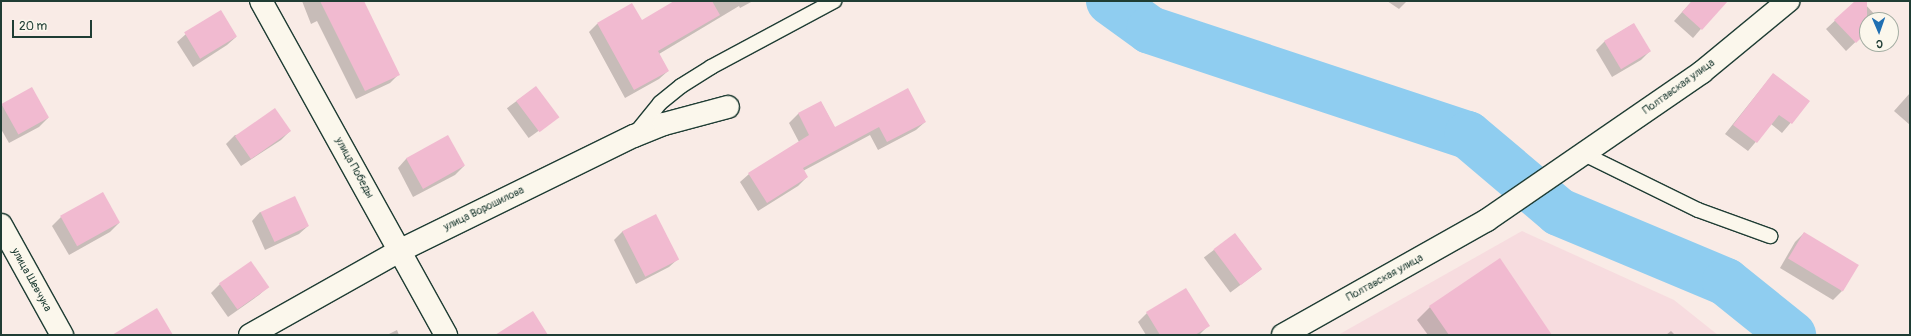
<!DOCTYPE html>
<html>
<head>
<meta charset="utf-8">
<style>
  body { margin:0 }
  #map { position:relative; width:1911px; height:336px; overflow:hidden; background:#f9ebe6; font-family:Pangolin,sans-serif }
  div>[style] { position:absolute }
  .built>* { inset:0; background:#f7dcdf }
  .shadow>* { inset:0; background:#0003; transform-origin:0 0 }
  .river>* { height:48px; margin:-24px; padding:0 24px; transform-origin:24px; border-radius:24px; background:#8fcdf0 }
  .building>* { inset:0; background:#f1bad0; transform-origin:0 0 }
  .roads { filter:drop-shadow(1px 0 #1f3d34) drop-shadow(-1px 0 #1f3d34) drop-shadow(0 1px #1f3d34) drop-shadow(0 -1px #1f3d34) }
  .service>* { height:14px; margin:-7px; padding:0 7px; transform-origin:7px; border-radius:7px; background:#fbf7ec }
  .minor>* { height:22px; margin:-11px; padding:0 11px; transform-origin:11px; border-radius:11px; background:#fbf7ec }
  .tertiary>* { height:22px; margin:-11px; padding:0 11px; transform-origin:11px; border-radius:11px; background:#fbf7ec }
  span { translate:-50% -50%; white-space:nowrap; text-align:center; line-height:1.15; -webkit-text-stroke:4px #fbf7ec; paint-order:stroke }
  .street-label { font-size:11px; color:#1f3d34 }
  .frame { position:absolute; inset:0; border:2px solid #1f3d34; pointer-events:none }
  .north { position:absolute; left:1859px; top:12px; width:40px; height:40px; box-sizing:border-box; background:#fbf7ec; border:1px solid #a3ada2; border-radius:50%; rotate:178deg; font-size:11px; font-weight:700; line-height:16px; text-align:center; color:#1f3d34 }
  .north::after { content:''; display:block; margin:auto; width:14px; height:18px; background:#1f6fb2; clip-path:polygon(50% 0,100% 100%,50% 72%,0 100%) }
  .scale { position:absolute; left:12px; top:20px; width:80px; height:18px; box-sizing:border-box; border:2px solid #1f3d34; border-top:0; padding-left:5px; font-size:12px; line-height:14px; white-space:nowrap; color:#1f3d34; -webkit-text-stroke:3px #fbf7ec; paint-order:stroke }
</style>
</head>
<body>
<div id="map">
  <div class="built">
    <div style="clip-path:polygon(1522px 231px,1674px 300px,1718px 335px,1338px 335px)"></div>
  </div>
  <div class="shadow">
    <div style="clip-path:polygon(302px 1px,360px 1px,399px 74px,390px 83px,356px 99px,317px 21px,311px 24px)"></div>
    <div style="clip-path:polygon(676px 1px,753px 1px,740px 8px,739px 6px,659px 54px,668px 71px,659px 79px,625px 98px,589px 32px,597px 24px,641px 22px)"></div>
    <div style="clip-path:polygon(1387px 1px,1407px 1px,1399px 9px)"></div>
    <div style="clip-path:polygon(1692px 1px,1725px 1px,1693px 38px,1674px 21px)"></div>
    <div style="clip-path:polygon(1856px 1px,1862px 1px,1879px 19px,1867px 20px,1867px 31px,1846px 51px,1826px 29px)"></div>
    <div style="clip-path:polygon(1633px 24px,1650px 51px,1641px 60px,1612px 77px,1596px 50px,1604px 42px)"></div>
    <div style="clip-path:polygon(186px 34px,236px 37px,227px 45px,193px 67px,177px 42px)"></div>
    <div style="clip-path:polygon(1773px 74px,1809px 101px,1782px 133px,1771px 124px,1748px 151px,1725px 134px)"></div>
    <div style="left:536px;top:87px;width:37px;height:36px;rotate:54deg"></div>
    <div style="clip-path:polygon(32px 89px,48px 118px,39px 127px,9px 143px,1px 129px,1px 106px)"></div>
    <div style="clip-path:polygon(1910px 93px,1910px 125px,1894px 111px)"></div>
    <div style="clip-path:polygon(821px 102px,835px 128px,925px 122px,916px 130px,878px 150px,870px 135px,803px 171px,807px 177px,798px 186px,758px 211px,740px 182px,749px 174px,799px 142px,789px 123px,798px 114px)"></div>
    <div style="clip-path:polygon(290px 131px,281px 140px,241px 166px,226px 144px,235px 135px)"></div>
    <div style="clip-path:polygon(448px 137px,464px 166px,455px 175px,413px 197px,398px 168px,406px 159px)"></div>
    <div style="clip-path:polygon(260px 212px,308px 226px,299px 234px,265px 250px,252px 221px)"></div>
    <div style="clip-path:polygon(61px 217px,119px 223px,110px 232px,69px 255px,52px 226px)"></div>
    <div style="clip-path:polygon(623px 231px,678px 259px,669px 267px,636px 284px,614px 240px)"></div>
    <div style="clip-path:polygon(1804px 233px,1842px 291px,1833px 300px,1780px 268px,1795px 242px)"></div>
    <div style="left:1235px;top:234px;width:44px;height:39px;rotate:53deg"></div>
    <div style="clip-path:polygon(220px 284px,268px 287px,259px 295px,228px 317px,211px 293px)"></div>
    <div style="clip-path:polygon(1430px 307px,1551px 335px,1428px 335px,1417px 320px)"></div>
    <div style="clip-path:polygon(1147px 313px,1208px 326px,1199px 335px,1146px 335px,1138px 322px)"></div>
    <div style="clip-path:polygon(397px 330px,399px 335px,387px 335px)"></div>
    <div style="clip-path:polygon(1671px 331px,1675px 335px,1666px 335px)"></div>
  </div>
  <div class="river">
    <div style="left:1110px;top:1px;width:49px;rotate:35.9deg"></div>
    <div style="left:1150px;top:30px;width:335px;rotate:18.3deg"></div>
    <div style="left:1468px;top:135px;width:119px;rotate:40.2deg"></div>
    <div style="left:1559px;top:212px;width:181px;rotate:22.7deg"></div>
    <div style="left:1726px;top:282px;width:85px;rotate:38.8deg"></div>
  </div>
  <div class="building">
    <div style="clip-path:polygon(320px 1px,364px 1px,400px 75px,365px 91px)"></div>
    <div style="clip-path:polygon(674px 1px,712px 1px,720px 15px,658px 51px,669px 71px,634px 90px,597px 23px,632px 3px,642px 20px)"></div>
    <div style="clip-path:polygon(1692px 1px,1728px 1px,1702px 30px,1682px 12px)"></div>
    <div style="clip-path:polygon(1855px 1px,1867px 1px,1867px 32px,1856px 43px,1834px 20px)"></div>
    <div style="left:221px;top:10px;width:31px;height:43px;rotate:59deg"></div>
    <div style="left:1634px;top:23px;width:33px;height:35px;rotate:59deg"></div>
    <div style="clip-path:polygon(1773px 73px,1810px 101px,1792px 124px,1779px 115px,1757px 143px,1733px 125px)"></div>
    <div style="left:536px;top:86px;width:39px;height:25px;rotate:53deg"></div>
    <div style="left:32px;top:87px;width:35px;height:35px;rotate:61deg"></div>
    <div style="clip-path:polygon(908px 88px,926px 122px,887px 142px,879px 127px,803px 168px,808px 177px,767px 203px,748px 173px,809px 135px,798px 113px,821px 101px,835px 127px)"></div>
    <div style="left:275px;top:108px;width:28px;height:49px;rotate:55deg"></div>
    <div style="left:448px;top:135px;width:35px;height:48px;rotate:61deg"></div>
    <div style="left:103px;top:192px;width:35px;height:49px;rotate:61deg"></div>
    <div style="left:295px;top:196px;width:33px;height:38px;rotate:65deg"></div>
    <div style="left:656px;top:214px;width:51px;height:38px;rotate:63deg"></div>
    <div style="left:1804px;top:232px;width:64px;height:31px;rotate:31deg"></div>
    <div style="left:1235px;top:233px;width:45px;height:27px;rotate:53deg"></div>
    <div style="clip-path:polygon(1500px 258px,1552px 335px,1449px 335px,1429px 306px)"></div>
    <div style="left:251px;top:261px;width:32px;height:39px;rotate:55deg"></div>
    <div style="clip-path:polygon(1186px 288px,1210px 326px,1195px 335px,1160px 335px,1146px 312px)"></div>
    <div style="clip-path:polygon(157px 308px,173px 335px,112px 335px)"></div>
    <div style="clip-path:polygon(533px 311px,548px 335px,495px 335px)"></div>
  </div>
  <div class="roads">
    <div class="service">
      <div style="left:635px;top:134px;width:40px;rotate:-51deg"></div>
      <div style="left:660px;top:103px;width:27px;rotate:-39deg"></div>
      <div style="left:681px;top:86px;width:36px;rotate:-32deg"></div>
      <div style="left:711px;top:67px;width:140px;rotate:-28.2deg"></div>
      <div style="left:1584px;top:154px;width:127px;rotate:26.2deg"></div>
      <div style="left:1698px;top:210px;width:77px;rotate:19.9deg"></div>
    </div>
    <div class="minor">
      <div style="left:261px;top:1px;width:382px;rotate:61deg"></div>
      <div style="left:250px;top:335px;width:171px;rotate:-29.4deg"></div>
      <div style="left:399px;top:251px;width:262px;rotate:-26.1deg"></div>
      <div style="left:634px;top:136px;width:32px;rotate:-22deg"></div>
      <div style="left:664px;top:124px;width:66px;rotate:-14.9deg"></div>
      <div style="left:1283px;top:335px;width:234px;rotate:-29.4deg"></div>
      <div style="left:1487px;top:220px;width:261px;rotate:-34.5deg"></div>
      <div style="left:1702px;top:72px;width:112px;rotate:-39.5deg"></div>
    </div>
    <div class="tertiary">
      <div style="left:1px;top:225px;width:126px;rotate:61deg"></div>
    </div>
  </div>
  <div class="street-label">
    <span style="left:1679px;top:87px;rotate:-36deg">Полтавская улица</span>
    <span style="left:354px;top:168px;rotate:61deg">улица Победы</span>
    <span style="left:484px;top:209px;rotate:-26deg">улица Ворошилова</span>
    <span style="left:1385px;top:278px;rotate:-29deg">Полтавская улица</span>
    <span style="left:31px;top:280px;rotate:61deg">улица Шевчука</span>
  </div>
  <div class="frame"></div>
  <div class="north">С</div>
  <div class="scale">20 m</div>
</div>
</body>
</html>
